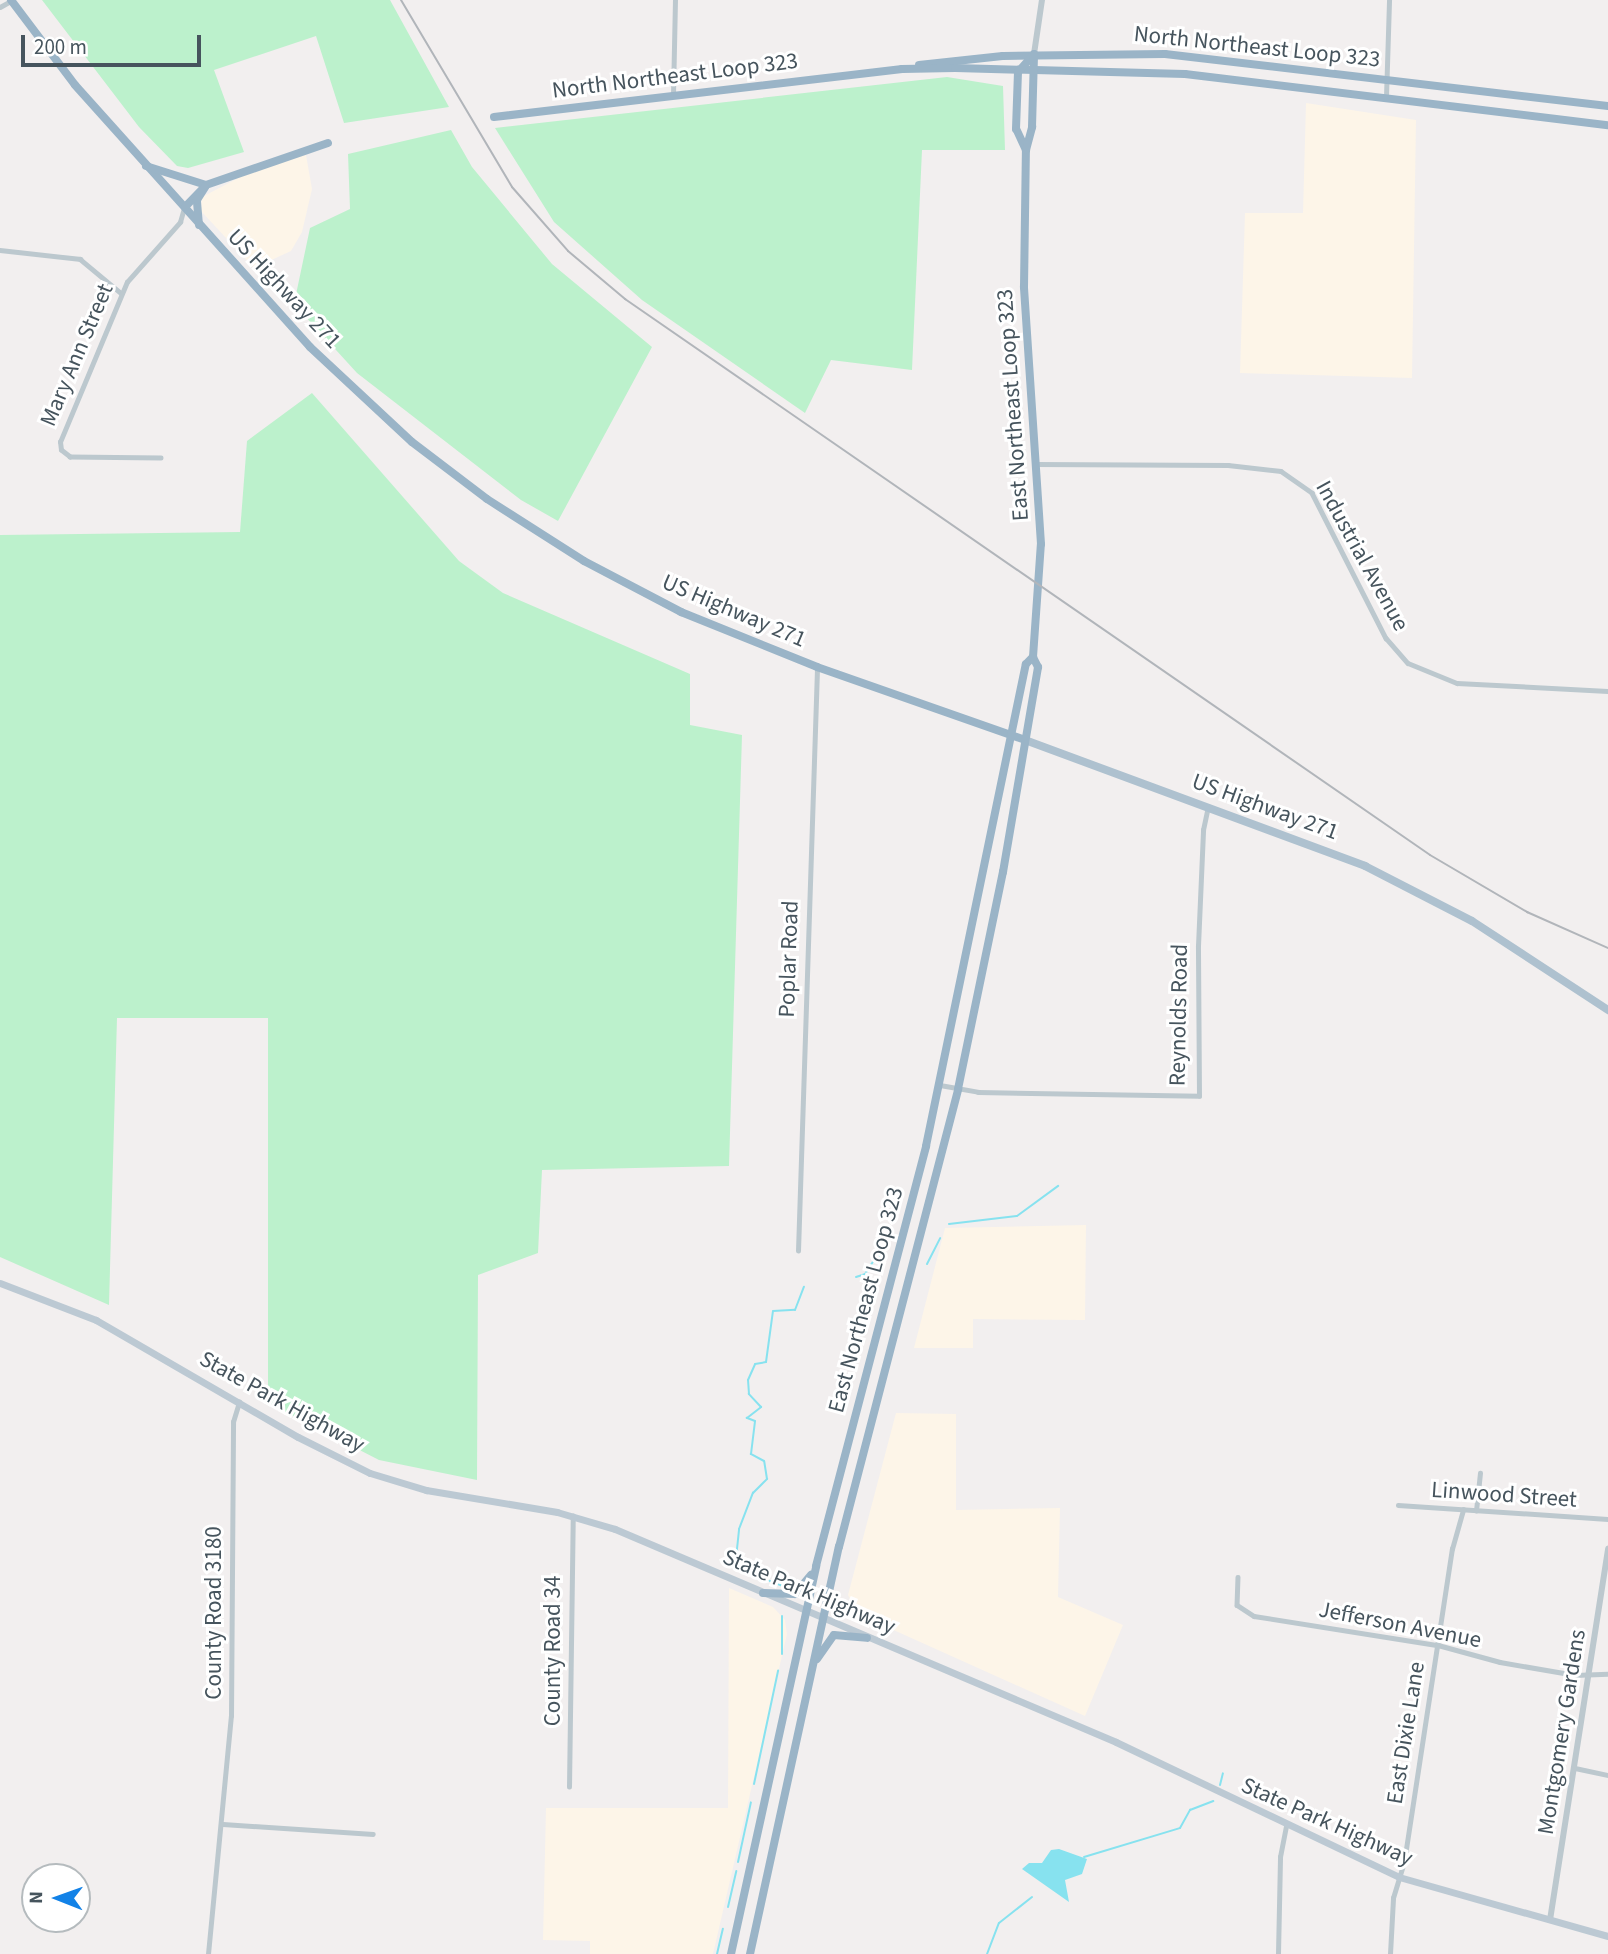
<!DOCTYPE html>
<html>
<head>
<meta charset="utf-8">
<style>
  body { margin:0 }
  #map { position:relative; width:1608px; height:1954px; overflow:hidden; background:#f2efef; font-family:"Source Sans 3",sans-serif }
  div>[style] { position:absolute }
  .commercial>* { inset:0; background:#fdf5e8 }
  .green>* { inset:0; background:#bcf1cc }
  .water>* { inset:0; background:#87e2ef }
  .stream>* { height:2px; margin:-1px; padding:0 1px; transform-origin:1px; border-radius:1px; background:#87e2ef }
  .minor>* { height:4.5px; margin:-2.25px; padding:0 2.25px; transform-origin:2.25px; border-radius:2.25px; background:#bcc8ce }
  .tertiary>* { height:6px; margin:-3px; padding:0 3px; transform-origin:3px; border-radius:3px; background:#bcc8ce }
  .secondary>* { height:7px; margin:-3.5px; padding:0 3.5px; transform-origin:3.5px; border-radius:3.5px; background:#bcc9d3 }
  .primary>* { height:8px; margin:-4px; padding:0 4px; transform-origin:4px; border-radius:4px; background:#aec1cf }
  .trunk>* { height:8px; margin:-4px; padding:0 4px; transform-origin:4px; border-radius:4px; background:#9ab4c7 }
  .rail>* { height:2px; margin:-1px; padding:0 1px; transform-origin:1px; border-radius:1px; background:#b1b5ba }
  span { translate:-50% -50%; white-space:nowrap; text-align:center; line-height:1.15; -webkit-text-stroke:6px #fff; paint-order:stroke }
  .street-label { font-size:23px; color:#46545d }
  .north { position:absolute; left:21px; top:1863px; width:70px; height:70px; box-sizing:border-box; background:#fff; border:2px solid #b5bbbe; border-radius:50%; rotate:271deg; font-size:19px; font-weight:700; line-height:28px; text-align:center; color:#46545d }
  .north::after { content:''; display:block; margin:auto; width:24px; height:32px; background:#1382e7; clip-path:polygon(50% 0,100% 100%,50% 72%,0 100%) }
  .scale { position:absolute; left:21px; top:35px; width:180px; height:32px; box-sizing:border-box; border:4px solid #46545d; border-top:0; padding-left:9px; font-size:21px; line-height:24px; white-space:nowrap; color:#46545d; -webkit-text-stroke:5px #fff; paint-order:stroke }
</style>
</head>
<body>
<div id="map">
  <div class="commercial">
    <div style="clip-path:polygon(1306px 103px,1416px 120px,1412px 378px,1240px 373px,1245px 213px,1303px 213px)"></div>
    <div style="clip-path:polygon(306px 155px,312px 189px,302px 232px,291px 251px,254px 268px,201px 211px,202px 197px,250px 172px)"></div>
    <div style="clip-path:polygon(1086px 1225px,1085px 1320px,973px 1319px,973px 1348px,914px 1348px,945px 1228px)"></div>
    <div style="clip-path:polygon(896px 1413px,956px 1414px,956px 1510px,1060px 1508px,1058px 1597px,1123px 1625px,1085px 1716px,858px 1614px,848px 1595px)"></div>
    <div style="clip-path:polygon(729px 1588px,773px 1607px,785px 1620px,787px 1634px,713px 1954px,590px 1954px,590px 1941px,543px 1940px,546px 1808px,728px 1808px)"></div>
  </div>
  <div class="green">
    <div style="clip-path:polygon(42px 0,390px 0,449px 107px,344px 123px,316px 36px,214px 70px,244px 152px,188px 168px,177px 166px,139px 127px)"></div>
    <div style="clip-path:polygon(947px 77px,1003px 86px,1005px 150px,922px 150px,912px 370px,831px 360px,805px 413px,642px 300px,554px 222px,495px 128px)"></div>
    <div style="clip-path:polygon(451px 130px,472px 167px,552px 264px,652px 347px,558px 521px,521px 500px,357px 373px,294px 304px,310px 228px,350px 209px,348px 154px)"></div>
    <div style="clip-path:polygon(312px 393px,459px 561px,503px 593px,690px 674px,690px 725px,742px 735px,729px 1166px,542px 1170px,538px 1253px,478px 1275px,477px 1480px,379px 1460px,268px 1403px,268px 1018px,117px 1018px,109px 1305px,0 1257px,0 535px,240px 532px,247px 441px)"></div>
  </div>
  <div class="water">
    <div style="clip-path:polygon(1059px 1849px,1087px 1859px,1082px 1874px,1065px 1880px,1069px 1902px,1022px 1869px,1029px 1863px,1042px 1863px,1051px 1850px)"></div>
  </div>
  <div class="stream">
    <div style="left:949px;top:1224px;width:68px;rotate:-6.7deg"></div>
    <div style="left:1017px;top:1216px;width:51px;rotate:-36.2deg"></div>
    <div style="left:927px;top:1264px;width:29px;rotate:-63deg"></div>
    <div style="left:856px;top:1277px;width:9px;rotate:-18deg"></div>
    <div style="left:865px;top:1274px;width:20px;rotate:-57deg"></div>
    <div style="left:876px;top:1257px;width:6px;rotate:-9deg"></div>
    <div style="left:788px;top:1588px;width:50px;rotate:-159deg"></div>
    <div style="left:741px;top:1570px;width:21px;rotate:-101deg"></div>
    <div style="left:737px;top:1549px;width:20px;rotate:-84deg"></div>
    <div style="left:739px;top:1529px;width:39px;rotate:-69deg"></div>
    <div style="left:753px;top:1493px;width:20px;rotate:-45deg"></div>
    <div style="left:767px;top:1479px;width:18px;rotate:-99deg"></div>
    <div style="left:764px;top:1461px;width:15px;rotate:-152deg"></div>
    <div style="left:751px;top:1454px;width:33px;rotate:-83deg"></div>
    <div style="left:755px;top:1421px;width:9px;rotate:-159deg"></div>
    <div style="left:747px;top:1418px;width:18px;rotate:-38deg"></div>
    <div style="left:761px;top:1407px;width:18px;rotate:-133deg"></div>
    <div style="left:749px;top:1394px;width:14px;rotate:-94deg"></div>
    <div style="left:748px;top:1380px;width:17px;rotate:-66deg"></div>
    <div style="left:755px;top:1364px;width:11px;rotate:-10deg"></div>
    <div style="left:766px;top:1362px;width:51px;rotate:-82.2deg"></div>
    <div style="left:773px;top:1311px;width:22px;rotate:-3deg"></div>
    <div style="left:795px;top:1310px;width:25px;rotate:-69deg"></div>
    <div style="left:782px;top:1654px;width:38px;rotate:-90deg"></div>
    <div style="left:754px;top:1784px;width:116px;rotate:-78deg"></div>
    <div style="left:1220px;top:1785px;width:12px;rotate:-76deg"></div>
    <div style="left:1084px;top:1857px;width:100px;rotate:-16.8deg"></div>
    <div style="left:1180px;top:1828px;width:21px;rotate:-61deg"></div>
    <div style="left:1190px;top:1810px;width:25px;rotate:-21deg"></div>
    <div style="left:738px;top:1862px;width:61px;rotate:-77.8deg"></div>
    <div style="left:728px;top:1907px;width:37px;rotate:-77deg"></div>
    <div style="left:717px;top:1954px;width:26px;rotate:-77deg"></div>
    <div style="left:987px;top:1954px;width:33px;rotate:-69deg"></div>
    <div style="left:999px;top:1923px;width:42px;rotate:-38.2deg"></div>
  </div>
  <div class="minor">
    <div style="left:0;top:7px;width:13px;rotate:-29deg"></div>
    <div style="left:673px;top:95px;width:95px;rotate:-88.8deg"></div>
    <div style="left:1386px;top:97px;width:97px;rotate:-88.2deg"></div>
    <div style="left:0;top:250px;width:81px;rotate:6.4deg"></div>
    <div style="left:80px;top:259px;width:53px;rotate:39.7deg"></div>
    <div style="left:161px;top:458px;width:91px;rotate:-179.4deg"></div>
    <div style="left:70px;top:457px;width:11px;rotate:-142deg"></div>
    <div style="left:61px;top:450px;width:8px;rotate:-97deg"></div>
    <div style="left:60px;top:442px;width:173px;rotate:-67.3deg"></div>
    <div style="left:127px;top:282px;width:80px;rotate:-48.5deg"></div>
    <div style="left:180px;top:222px;width:15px;rotate:-74deg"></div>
    <div style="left:1036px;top:464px;width:192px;rotate:0.3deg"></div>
    <div style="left:1228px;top:465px;width:53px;rotate:6.5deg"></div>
    <div style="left:1281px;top:471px;width:38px;rotate:35deg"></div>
    <div style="left:1312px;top:493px;width:163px;rotate:63deg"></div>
    <div style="left:1386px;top:638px;width:33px;rotate:49deg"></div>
    <div style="left:1408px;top:663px;width:53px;rotate:22.2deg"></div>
    <div style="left:1457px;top:683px;width:151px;rotate:3deg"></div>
    <div style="left:940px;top:1085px;width:39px;rotate:10deg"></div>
    <div style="left:978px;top:1092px;width:221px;rotate:1deg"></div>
    <div style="left:1199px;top:1096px;width:150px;rotate:-90.4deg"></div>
    <div style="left:1198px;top:946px;width:116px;rotate:-87.5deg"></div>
    <div style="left:1203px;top:830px;width:24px;rotate:-78deg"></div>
    <div style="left:798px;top:1251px;width:583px;rotate:-88.13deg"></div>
    <div style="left:1398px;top:1505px;width:210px;rotate:3.8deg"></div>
    <div style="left:1476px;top:1511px;width:38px;rotate:-84deg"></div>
    <div style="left:1238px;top:1577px;width:28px;rotate:92deg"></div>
    <div style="left:1237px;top:1605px;width:20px;rotate:33deg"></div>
    <div style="left:1254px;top:1616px;width:186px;rotate:9deg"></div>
    <div style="left:1438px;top:1645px;width:64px;rotate:15.3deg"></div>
    <div style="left:1500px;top:1662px;width:76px;rotate:9.8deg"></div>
    <div style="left:1575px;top:1675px;width:33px;rotate:-2deg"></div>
    <div style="left:1575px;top:1768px;width:34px;rotate:12deg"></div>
    <div style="left:569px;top:1787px;width:271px;rotate:-89.2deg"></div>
    <div style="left:223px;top:1824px;width:150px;rotate:3.8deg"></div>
    <div style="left:208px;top:1954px;width:239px;rotate:-84.5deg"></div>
    <div style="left:231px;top:1716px;width:294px;rotate:-89.6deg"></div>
    <div style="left:233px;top:1422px;width:21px;rotate:-73deg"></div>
    <div style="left:1278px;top:1954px;width:97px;rotate:-88.8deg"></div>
    <div style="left:1280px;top:1857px;width:31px;rotate:-79deg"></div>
    <div style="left:1390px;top:1954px;width:56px;rotate:-86.9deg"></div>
    <div style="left:1393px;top:1898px;width:38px;rotate:-73deg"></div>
    <div style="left:1404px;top:1862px;width:317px;rotate:-81.3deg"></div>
    <div style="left:1452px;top:1549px;width:41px;rotate:-74.2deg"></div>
  </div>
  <div class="tertiary">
    <div style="left:1034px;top:54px;width:55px;rotate:-81.6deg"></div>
    <div style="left:1550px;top:1920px;width:376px;rotate:-81.1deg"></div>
  </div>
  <div class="secondary">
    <div style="left:0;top:1283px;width:103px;rotate:21.1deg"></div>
    <div style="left:96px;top:1320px;width:233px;rotate:30.1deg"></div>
    <div style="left:298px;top:1437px;width:80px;rotate:26.6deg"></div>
    <div style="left:370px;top:1473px;width:59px;rotate:16.9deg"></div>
    <div style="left:426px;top:1490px;width:133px;rotate:9.5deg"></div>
    <div style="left:557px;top:1512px;width:60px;rotate:16.3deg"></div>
    <div style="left:615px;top:1529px;width:544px;rotate:23.03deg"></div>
    <div style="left:1116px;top:1742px;width:314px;rotate:25.5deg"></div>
    <div style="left:1399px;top:1877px;width:217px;rotate:15.8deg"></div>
  </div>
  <div class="primary">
    <div style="left:1025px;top:740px;width:363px;rotate:20.3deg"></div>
    <div style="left:1365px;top:866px;width:120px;rotate:27.2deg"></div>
    <div style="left:1472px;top:921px;width:163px;rotate:33.2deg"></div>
  </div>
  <div class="trunk">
    <div style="left:11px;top:0;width:106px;rotate:53deg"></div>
    <div style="left:75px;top:85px;width:352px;rotate:48.1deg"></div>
    <div style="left:310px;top:347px;width:139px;rotate:43deg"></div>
    <div style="left:412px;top:442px;width:94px;rotate:37.2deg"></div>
    <div style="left:487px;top:499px;width:115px;rotate:32.6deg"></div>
    <div style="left:584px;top:561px;width:110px;rotate:27.7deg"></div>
    <div style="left:681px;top:612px;width:147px;rotate:22deg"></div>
    <div style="left:817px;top:667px;width:220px;rotate:19.3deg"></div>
    <div style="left:919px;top:65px;width:84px;rotate:-6.1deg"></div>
    <div style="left:1003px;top:56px;width:162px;rotate:-0.7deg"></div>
    <div style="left:1165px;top:54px;width:446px;rotate:6.7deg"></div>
    <div style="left:494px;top:117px;width:411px;rotate:-6.7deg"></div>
    <div style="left:902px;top:69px;width:53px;rotate:-1.1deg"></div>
    <div style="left:955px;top:68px;width:230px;rotate:1.5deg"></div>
    <div style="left:1185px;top:74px;width:426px;rotate:6.9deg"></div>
    <div style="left:1026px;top:150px;width:23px;rotate:-115deg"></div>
    <div style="left:1016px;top:129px;width:57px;rotate:-88deg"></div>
    <div style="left:1018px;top:72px;width:24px;rotate:-48deg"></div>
    <div style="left:146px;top:166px;width:63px;rotate:17.6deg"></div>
    <div style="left:185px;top:207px;width:30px;rotate:-46deg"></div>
    <div style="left:206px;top:185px;width:129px;rotate:-19deg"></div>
    <div style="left:199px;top:225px;width:25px;rotate:-95deg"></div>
    <div style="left:197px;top:200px;width:15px;rotate:-58deg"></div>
    <div style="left:763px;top:1593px;width:32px;rotate:2deg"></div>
    <div style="left:795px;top:1594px;width:25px;rotate:-50deg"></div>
    <div style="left:817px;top:1659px;width:29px;rotate:-55deg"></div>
    <div style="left:834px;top:1635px;width:33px;rotate:5deg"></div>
    <div style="left:731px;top:1954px;width:397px;rotate:-77.6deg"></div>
    <div style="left:816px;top:1566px;width:434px;rotate:-75.3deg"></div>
    <div style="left:926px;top:1146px;width:492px;rotate:-78.3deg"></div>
    <div style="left:1026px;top:664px;width:10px;rotate:-45deg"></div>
    <div style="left:750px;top:1954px;width:417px;rotate:-77.7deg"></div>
    <div style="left:839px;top:1547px;width:473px;rotate:-75.4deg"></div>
    <div style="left:958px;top:1089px;width:222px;rotate:-78.3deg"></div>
    <div style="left:1003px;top:872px;width:208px;rotate:-80.3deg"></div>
    <div style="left:1038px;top:667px;width:11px;rotate:-117deg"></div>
    <div style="left:1033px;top:657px;width:113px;rotate:-86deg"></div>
    <div style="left:1041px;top:544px;width:258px;rotate:-93.8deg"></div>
    <div style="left:1024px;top:287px;width:137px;rotate:-89.2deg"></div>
    <div style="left:1026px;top:150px;width:24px;rotate:-75deg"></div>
    <div style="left:1032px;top:127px;width:73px;rotate:-88.4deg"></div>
  </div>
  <div class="rail">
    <div style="left:401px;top:0;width:217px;rotate:59.3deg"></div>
    <div style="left:512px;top:187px;width:85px;rotate:48.8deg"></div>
    <div style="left:568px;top:251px;width:75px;rotate:40.1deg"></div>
    <div style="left:625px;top:299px;width:978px;rotate:34.63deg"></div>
    <div style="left:1430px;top:855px;width:113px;rotate:30.4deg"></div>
    <div style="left:1527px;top:912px;width:89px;rotate:24deg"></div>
  </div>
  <div class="street-label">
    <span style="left:1257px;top:47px;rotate:6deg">North Northeast Loop 323</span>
    <span style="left:675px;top:76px;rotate:-7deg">North Northeast Loop 323</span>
    <span style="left:284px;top:289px;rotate:47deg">US Highway 271</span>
    <span style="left:77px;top:355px;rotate:-67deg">Mary Ann Street</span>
    <span style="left:1013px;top:405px;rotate:-94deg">East Northeast Loop 323</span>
    <span style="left:1362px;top:556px;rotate:61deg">Industrial Avenue</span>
    <span style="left:734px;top:611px;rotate:23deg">US Highway 271</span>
    <span style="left:1265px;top:807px;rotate:20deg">US Highway 271</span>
    <span style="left:789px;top:959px;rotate:-88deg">Poplar Road</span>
    <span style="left:1179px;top:1015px;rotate:-89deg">Reynolds Road</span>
    <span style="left:866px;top:1300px;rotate:-75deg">East Northeast Loop 323</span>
    <span style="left:282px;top:1402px;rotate:29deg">State Park Highway</span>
    <span style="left:1504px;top:1495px;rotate:4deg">Linwood Street</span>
    <span style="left:809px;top:1592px;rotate:23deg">State Park Highway</span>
    <span style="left:214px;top:1613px;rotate:-90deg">County Road 3180</span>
    <span style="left:1400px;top:1625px;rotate:11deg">Jefferson Avenue</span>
    <span style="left:553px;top:1651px;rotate:-90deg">County Road 34</span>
    <span style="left:1562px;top:1732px;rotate:-81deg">Montgomery Gardens</span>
    <span style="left:1406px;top:1733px;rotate:-81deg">East Dixie Lane</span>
    <span style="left:1327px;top:1822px;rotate:24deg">State Park Highway</span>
  </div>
  <div class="north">N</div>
  <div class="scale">200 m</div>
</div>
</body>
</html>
